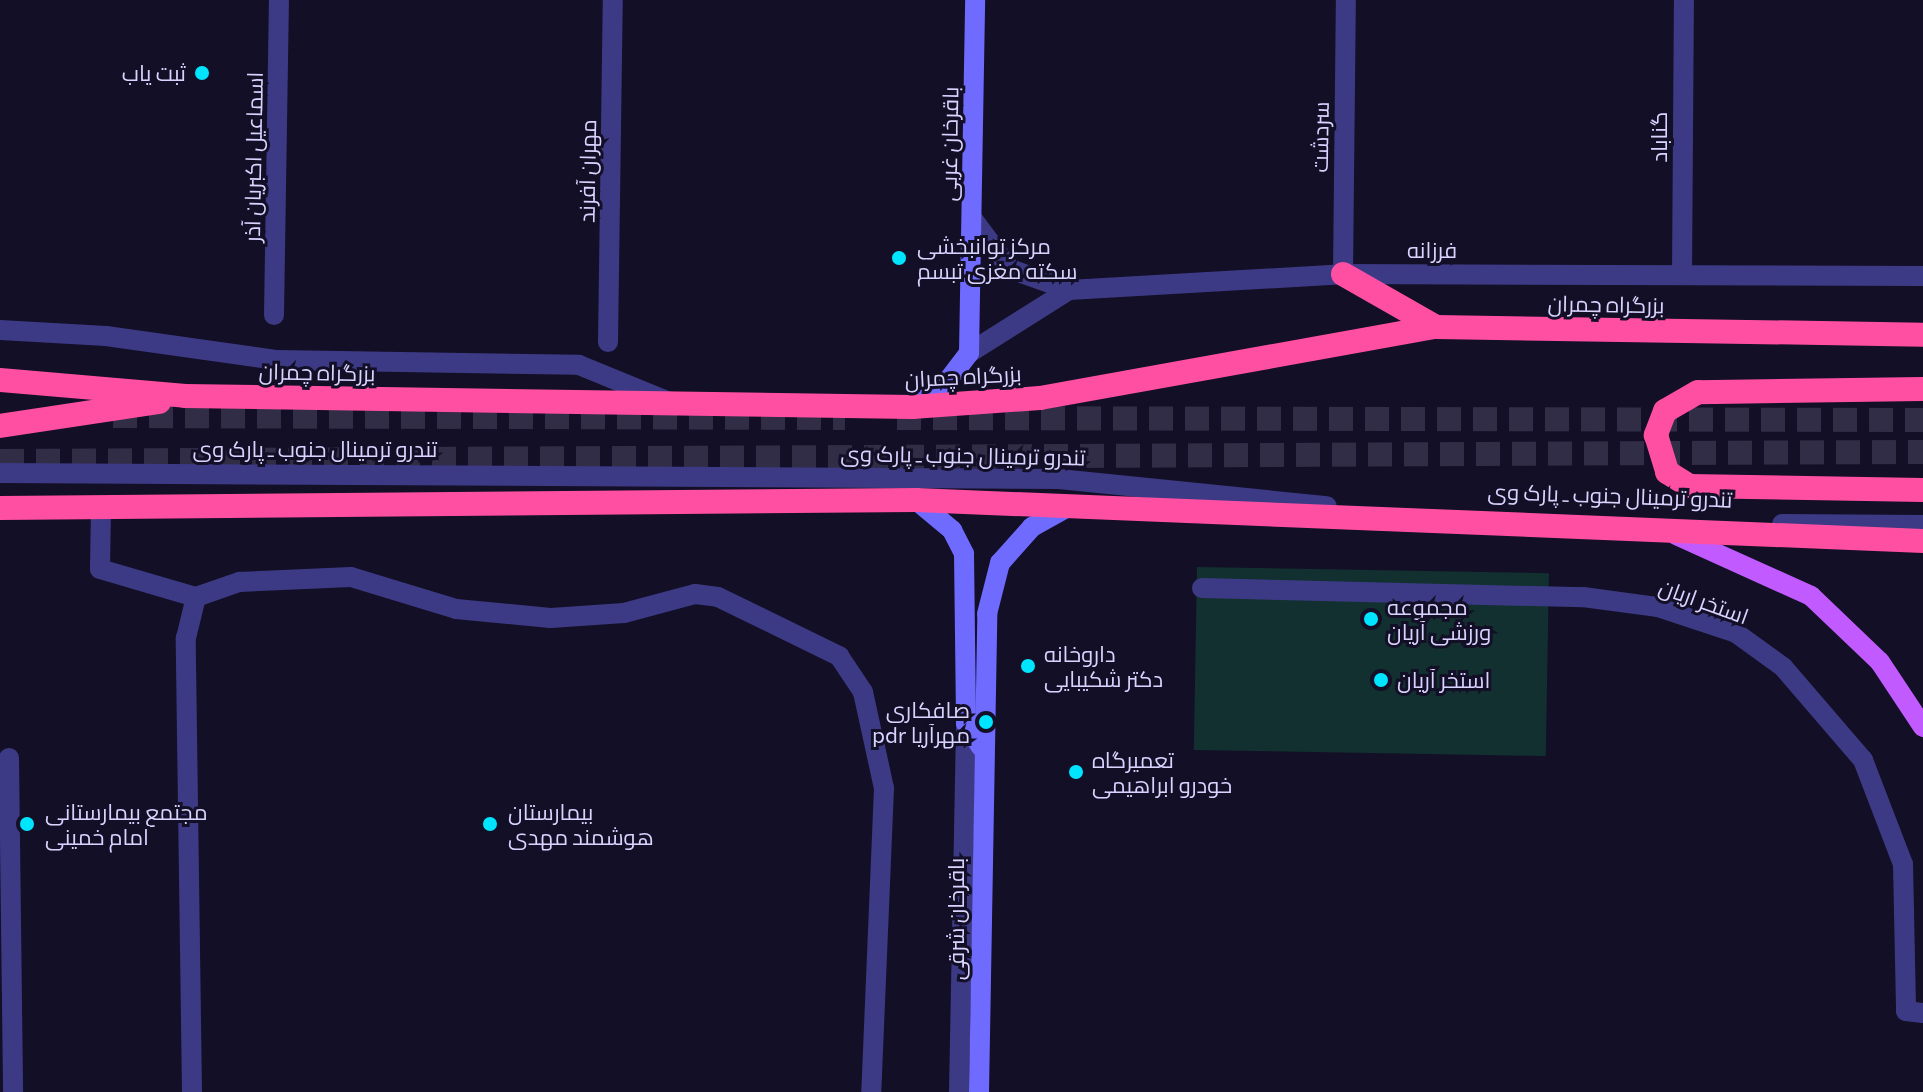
<!DOCTYPE html>
<html>
<head>
<meta charset="utf-8">
<style>
  body { margin:0 }
  #map { position:relative; width:1923px; height:1092px; overflow:hidden; background:#130f26; font-family:Commissioner,Cairo,sans-serif }
  div>[style] { position:absolute }
  .green>* { inset:0; background:#12302f; transform-origin:0 0 }
  .highway-tunnel>* { height:24px; margin-top:-12px; transform-origin:0; background:repeating-linear-gradient(90deg,#312d47 0 24px,transparent 0 36px) }
  .lane>* { height:20px; margin:-10px; padding:0 10px; transform-origin:10px; border-radius:10px; background:#3d3a85 }
  .street>* { height:20px; margin:-10px; padding:0 10px; transform-origin:10px; border-radius:10px; background:#3d3a85 }
  .secondary>* { height:20px; margin:-10px; padding:0 10px; transform-origin:10px; border-radius:10px; background:#6f6bff }
  .primary>* { height:20px; margin:-10px; padding:0 10px; transform-origin:10px; border-radius:10px; background:#c25bff }
  .highway>* { height:24px; margin:-12px; padding:0 12px; transform-origin:12px; border-radius:12px; background:#ff4fa3 }
  .dots>* { width:22px; height:22px; translate:-50% -50%; box-sizing:border-box; border:4px solid #130f26; border-radius:50% }
  span { translate:-50% -50%; white-space:nowrap; text-align:center; line-height:1.15; -webkit-text-stroke:6px #130f26; paint-order:stroke }
  .poi-label { font-size:22px; color:#d9d4ff }
  .right { translate:-100% -50%; text-align:right }
  .left { translate:0 -50%; text-align:left }
  .street-label { font-size:22px; color:#d9d4ff }
</style>
</head>
<body>
<div id="map">
  <div class="green">
    <div style="left:1197px;top:567px;width:352px;height:183px;rotate:1deg"></div>
  </div>
  <div class="highway-tunnel">
    <div style="left:113px;top:416px;width:732px;rotate:0.16deg"></div>
    <div style="left:897px;top:418px;width:1026px;rotate:0.11deg"></div>
    <div style="left:0;top:461px;width:1923px;rotate:-0.27deg"></div>
  </div>
  <div class="lane">
    <div style="left:0;top:330px;width:106px;rotate:3.2deg"></div>
    <div style="left:106px;top:336px;width:173px;rotate:8deg"></div>
    <div style="left:277px;top:360px;width:302px;rotate:0.9deg"></div>
    <div style="left:579px;top:365px;width:95px;rotate:22.2deg"></div>
    <div style="left:0;top:473px;width:1059px;rotate:0.32deg"></div>
    <div style="left:1059px;top:479px;width:269px;rotate:5.8deg"></div>
    <div style="left:101px;top:509px;width:60px;rotate:91deg"></div>
    <div style="left:100px;top:569px;width:100px;rotate:16.3deg"></div>
    <div style="left:196px;top:597px;width:46px;rotate:-19.2deg"></div>
    <div style="left:239px;top:582px;width:112px;rotate:-2.6deg"></div>
    <div style="left:351px;top:577px;width:110px;rotate:16.9deg"></div>
    <div style="left:456px;top:609px;width:95px;rotate:5.4deg"></div>
    <div style="left:551px;top:618px;width:73px;rotate:-3.9deg"></div>
    <div style="left:624px;top:613px;width:73px;rotate:-15deg"></div>
    <div style="left:695px;top:594px;width:23px;rotate:7deg"></div>
    <div style="left:718px;top:597px;width:135px;rotate:26deg"></div>
    <div style="left:839px;top:656px;width:43px;rotate:56.3deg"></div>
    <div style="left:863px;top:692px;width:98px;rotate:77.7deg"></div>
    <div style="left:884px;top:788px;width:304px;rotate:92.4deg"></div>
    <div style="left:1782px;top:524px;width:141px;rotate:0.4deg"></div>
    <div style="left:1202px;top:588px;width:381px;rotate:1.4deg"></div>
    <div style="left:1583px;top:597px;width:76px;rotate:7.6deg"></div>
    <div style="left:1658px;top:607px;width:82px;rotate:18.4deg"></div>
    <div style="left:1736px;top:633px;width:58px;rotate:35.9deg"></div>
    <div style="left:1783px;top:667px;width:123px;rotate:49.3deg"></div>
    <div style="left:1863px;top:760px;width:111px;rotate:69deg"></div>
    <div style="left:1903px;top:864px;width:147px;rotate:88.8deg"></div>
    <div style="left:1906px;top:1011px;width:17px;rotate:7deg"></div>
    <div style="left:9px;top:758px;width:334px;rotate:89.3deg"></div>
    <div style="left:192px;top:1092px;width:454px;rotate:-90.8deg"></div>
    <div style="left:186px;top:638px;width:42px;rotate:-76.3deg"></div>
    <div style="left:959px;top:1092px;width:369px;rotate:-88.9deg"></div>
  </div>
  <div class="street">
    <div style="left:972px;top:218px;width:64px;rotate:53.3deg"></div>
    <div style="left:1010px;top:269px;width:63px;rotate:19.6deg"></div>
    <div style="left:1069px;top:290px;width:274px;rotate:-3.3deg"></div>
    <div style="left:1343px;top:274px;width:580px;rotate:0.2deg"></div>
    <div style="left:1343px;top:274px;width:274px;rotate:-89.4deg"></div>
    <div style="left:1682px;top:275px;width:275px;rotate:-89.6deg"></div>
    <div style="left:274px;top:315px;width:315px;rotate:-89.1deg"></div>
    <div style="left:608px;top:342px;width:342px;rotate:-89.2deg"></div>
    <div style="left:969px;top:353px;width:118px;rotate:-32.2deg"></div>
  </div>
  <div class="secondary">
    <div style="left:912px;top:407px;width:37px;rotate:-33deg"></div>
    <div style="left:943px;top:387px;width:43px;rotate:-52.6deg"></div>
    <div style="left:969px;top:353px;width:353px;rotate:-89deg"></div>
    <div style="left:916px;top:500px;width:47px;rotate:39.8deg"></div>
    <div style="left:952px;top:530px;width:27px;rotate:63deg"></div>
    <div style="left:964px;top:554px;width:169px;rotate:89.3deg"></div>
    <div style="left:966px;top:723px;width:28px;rotate:58deg"></div>
    <div style="left:979px;top:1092px;width:478px;rotate:-89deg"></div>
    <div style="left:987px;top:614px;width:53px;rotate:-75.7deg"></div>
    <div style="left:1000px;top:563px;width:48px;rotate:-48.4deg"></div>
    <div style="left:1032px;top:527px;width:39px;rotate:-29deg"></div>
  </div>
  <div class="primary">
    <div style="left:1676px;top:535px;width:148px;rotate:24.3deg"></div>
    <div style="left:1811px;top:596px;width:95px;rotate:43.7deg"></div>
    <div style="left:1880px;top:662px;width:78px;rotate:56.5deg"></div>
  </div>
  <div class="highway">
    <div style="left:1343px;top:274px;width:107px;rotate:29.7deg"></div>
    <div style="left:0;top:380px;width:186px;rotate:4.9deg"></div>
    <div style="left:185px;top:396px;width:727px;rotate:0.87deg"></div>
    <div style="left:912px;top:407px;width:128px;rotate:-4deg"></div>
    <div style="left:1040px;top:398px;width:402px;rotate:-10.2deg"></div>
    <div style="left:1436px;top:327px;width:487px;rotate:0.9deg"></div>
    <div style="left:1923px;top:389px;width:225px;rotate:179.2deg"></div>
    <div style="left:1698px;top:392px;width:38px;rotate:150deg"></div>
    <div style="left:1665px;top:411px;width:26px;rotate:111deg"></div>
    <div style="left:1656px;top:435px;width:39px;rotate:73deg"></div>
    <div style="left:1667px;top:472px;width:26px;rotate:32deg"></div>
    <div style="left:1689px;top:486px;width:234px;rotate:1deg"></div>
    <div style="left:0;top:426px;width:161px;rotate:-8.6deg"></div>
    <div style="left:0;top:508px;width:916px;rotate:-0.5deg"></div>
    <div style="left:916px;top:500px;width:1008px;rotate:2.33deg"></div>
  </div>
  <div class="dots">
    <div style="left:202px;top:73px;background:#00e5ff"></div>
    <div style="left:899px;top:258px;background:#00e5ff"></div>
    <div style="left:1371px;top:619px;background:#00e5ff"></div>
    <div style="left:1028px;top:666px;background:#00e5ff"></div>
    <div style="left:1381px;top:680px;background:#00e5ff"></div>
    <div style="left:986px;top:722px;background:#00e5ff"></div>
    <div style="left:1076px;top:772px;background:#00e5ff"></div>
    <div style="left:27px;top:824px;background:#00e5ff"></div>
    <div style="left:490px;top:824px;background:#00e5ff"></div>
  </div>
  <div class="poi-label">
    <span class="right" style="left:186px;top:73px">ثبت یاب</span>
    <span class="left" style="left:917px;top:258px">مرکز توانبخشی<br>سکته مغزی تبسم</span>
    <span class="left" style="left:1387px;top:619px">مجموعه<br>ورزشی آریان</span>
    <span class="left" style="left:1044px;top:666px">داروخانه<br>دکتر شکیبایی</span>
    <span class="left" style="left:1397px;top:680px">استخر آریان</span>
    <span class="right" style="left:970px;top:722px">صافکاری<br>pdr مهرآریا</span>
    <span class="left" style="left:1092px;top:772px">تعمیرگاه<br>خودرو ابراهیمی</span>
    <span class="left" style="left:45px;top:824px">مجتمع بیمارستانی<br>امام خمینی</span>
    <span class="left" style="left:508px;top:824px">بیمارستان<br>هوشمند مهدی</span>
  </div>
  <div class="street-label">
    <span style="left:1320px;top:137px;rotate:-89deg">سردشت</span>
    <span style="left:1659px;top:137px;rotate:-90deg">گناباد</span>
    <span style="left:949px;top:144px;rotate:-89deg">باقرخان غربی</span>
    <span style="left:253px;top:157px;rotate:-89deg">اسماعیل اکبریان آذر</span>
    <span style="left:587px;top:171px;rotate:-89deg">مهران آفرند</span>
    <span style="left:1432px;top:250px">فرزانه</span>
    <span style="left:1606px;top:304px;rotate:1deg">بزرگراه چمران</span>
    <span style="left:317px;top:372px;rotate:1deg">بزرگراه چمران</span>
    <span style="left:963px;top:376px;rotate:-3deg">بزرگراه چمران</span>
    <span style="left:315px;top:449px">تندرو ترمینال جنوب ـ پارک وی</span>
    <span style="left:963px;top:455px;rotate:1deg">تندرو ترمینال جنوب ـ پارک وی</span>
    <span style="left:1610px;top:495px;rotate:2deg">تندرو ترمینال جنوب ـ پارک وی</span>
    <span style="left:1704px;top:601px;rotate:20deg">استخر اریان</span>
    <span style="left:956px;top:919px;rotate:-90deg">باقرخان شرقی</span>
  </div>
</div>
</body>
</html>
